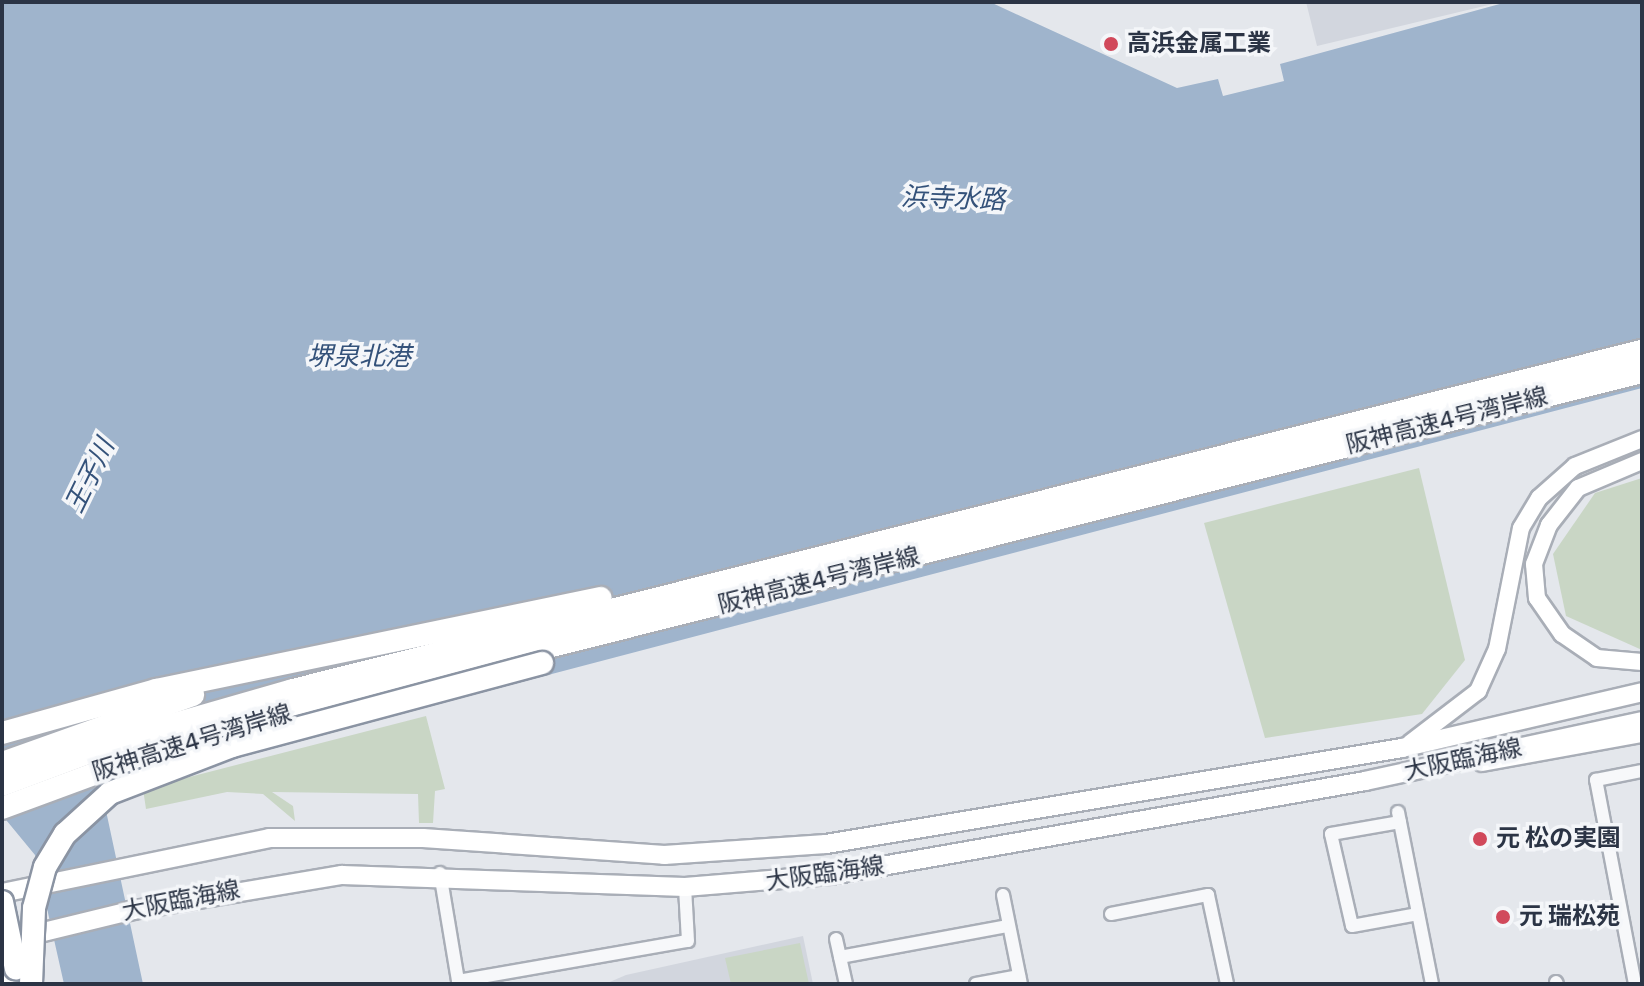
<!DOCTYPE html>
<html>
<head>
<meta charset="utf-8">
<style>
  body { margin:0 }
  #map { position:relative; width:1644px; height:986px; overflow:hidden; background:#e4e7ec; font-family:Rubik,"Noto Sans JP",sans-serif }
  div>[style] { position:absolute }
  .built>* { inset:0; background:#d2d6de }
  .green>* { inset:0; background:#c9d6c5 }
  .water>* { inset:0; background:#9fb4cc }
  .roads { filter:drop-shadow(2px 0 #a9aeb7) drop-shadow(-2px 0 #a9aeb7) drop-shadow(0 2px #a9aeb7) drop-shadow(0 -2px #a9aeb7) }
  .street>* { height:12px; margin:-6px; padding:0 6px; transform-origin:6px; border-radius:6px; background:#f7f8fa }
  .secondary>* { height:16px; margin:-8px; padding:0 8px; transform-origin:8px; border-radius:8px; background:#fff }
  .primary>* { height:18px; margin:-9px; padding:0 9px; transform-origin:9px; border-radius:9px; background:#fff }
  .highway>* { height:22px; margin:-11px; padding:0 11px; transform-origin:11px; border-radius:11px; background:#fff }
  .bridges { filter:drop-shadow(2px 0 #8b94a3) drop-shadow(-2px 0 #8b94a3) drop-shadow(0 2px #8b94a3) drop-shadow(0 -2px #8b94a3) }
  .highway-bridge>* { height:22px; margin:-11px; padding:0 11px; transform-origin:11px; border-radius:11px; background:#fff }
  .dots>* { width:22px; height:22px; translate:-50% -50%; box-sizing:border-box; border:4px solid #f4f6f9; border-radius:50% }
  span { translate:-50% -50%; white-space:nowrap; text-align:center; line-height:1.15; -webkit-text-stroke:7px #f4f6f9; paint-order:stroke }
  .poi-label { font-size:24px; color:#2b3445; font-weight:700 }
  .left { translate:0 -50%; text-align:left }
  .street-label { font-size:24px; color:#2b3445 }
  .water-label { font-size:26px; color:#34527a; font-style:italic }
  .frame { position:absolute; inset:0; border:4px solid #2b3445; pointer-events:none }
</style>
</head>
<body>
<div id="map">
  <div class="built">
    <div style="clip-path:polygon(1306px 2px,1501px 2px,1317px 46px)"></div>
    <div style="clip-path:polygon(803px 936px,813px 984px,605px 984px,626px 975px)"></div>
  </div>
  <div class="green">
    <div style="clip-path:polygon(1419px 468px,1465px 660px,1422px 714px,1265px 738px,1204px 523px)"></div>
    <div style="clip-path:polygon(1642px 478px,1642px 650px,1566px 616px,1553px 554px,1595px 493px)"></div>
    <div style="clip-path:polygon(426px 716px,445px 789px,435px 791px,433px 823px,419px 823px,418px 794px,272px 792px,293px 806px,295px 821px,263px 794px,227px 792px,146px 809px,143px 789px)"></div>
    <div style="clip-path:polygon(800px 943px,809px 984px,731px 984px,725px 958px)"></div>
  </div>
  <div class="water">
    <div style="clip-path:polygon(2px 2px,990px 2px,1177px 88px,1218px 79px,1223px 96px,1284px 81px,1280px 64px,1507px 2px,1642px 2px,1642px 388px,102px 792px,143px 984px,64px 984px,35px 855px,2px 815px)"></div>
  </div>
  <div class="roads">
    <div class="street">
      <div style="left:1398px;top:812px;width:175px;rotate:78.8deg"></div>
      <div style="left:1400px;top:822px;width:70px;rotate:170.1deg"></div>
      <div style="left:1331px;top:834px;width:94px;rotate:77.1deg"></div>
      <div style="left:1352px;top:926px;width:67px;rotate:-10.3deg"></div>
      <div style="left:440px;top:873px;width:109px;rotate:80.5deg"></div>
      <div style="left:458px;top:981px;width:233px;rotate:-9.9deg"></div>
      <div style="left:688px;top:941px;width:54px;rotate:-93.2deg"></div>
      <div style="left:1003px;top:895px;width:91px;rotate:78.6deg"></div>
      <div style="left:1111px;top:914px;width:99px;rotate:-11.1deg"></div>
      <div style="left:1208px;top:895px;width:91px;rotate:77.9deg"></div>
      <div style="left:836px;top:939px;width:46px;rotate:77.5deg"></div>
      <div style="left:840px;top:957px;width:171px;rotate:-10.5deg"></div>
      <div style="left:1556px;top:982px;width:2px;rotate:63deg"></div>
      <div style="left:976px;top:984px;width:44px;rotate:-10.5deg"></div>
      <div style="left:1635px;top:984px;width:208px;rotate:-100.8deg"></div>
      <div style="left:1596px;top:780px;width:47px;rotate:-11.1deg"></div>
    </div>
    <div class="secondary">
      <div style="left:1642px;top:461px;width:69px;rotate:157.1deg"></div>
      <div style="left:1578px;top:488px;width:47px;rotate:128.1deg"></div>
      <div style="left:1549px;top:525px;width:42px;rotate:111deg"></div>
      <div style="left:1534px;top:564px;width:34px;rotate:85deg"></div>
      <div style="left:1537px;top:598px;width:44px;rotate:55.2deg"></div>
      <div style="left:1562px;top:634px;width:42px;rotate:34.4deg"></div>
      <div style="left:1597px;top:658px;width:45px;rotate:5.1deg"></div>
      <div style="left:1410px;top:743px;width:86px;rotate:-37.4deg"></div>
      <div style="left:1478px;top:691px;width:46px;rotate:-65.7deg"></div>
      <div style="left:1497px;top:649px;width:123px;rotate:-78.8deg"></div>
      <div style="left:1521px;top:528px;width:35px;rotate:-59deg"></div>
      <div style="left:1539px;top:498px;width:48px;rotate:-41.6deg"></div>
      <div style="left:1575px;top:466px;width:72px;rotate:-21.9deg"></div>
      <div style="left:1482px;top:763px;width:163px;rotate:-10.3deg"></div>
    </div>
    <div class="primary">
      <div style="left:2px;top:893px;width:273px;rotate:-11.6deg"></div>
      <div style="left:269px;top:838px;width:154px"></div>
      <div style="left:423px;top:838px;width:242px;rotate:4deg"></div>
      <div style="left:664px;top:855px;width:162px;rotate:-3.9deg"></div>
      <div style="left:826px;top:844px;width:584px;rotate:-9.46deg"></div>
      <div style="left:1402px;top:748px;width:246px;rotate:-13.1deg"></div>
      <div style="left:23px;top:937px;width:114px;rotate:-13.7deg"></div>
      <div style="left:134px;top:910px;width:211px;rotate:-9.6deg"></div>
      <div style="left:342px;top:875px;width:343px;rotate:2deg"></div>
      <div style="left:685px;top:887px;width:146px;rotate:-4.7deg"></div>
      <div style="left:831px;top:875px;width:542px;rotate:-9.98deg"></div>
      <div style="left:1365px;top:781px;width:283px;rotate:-12.2deg"></div>
      <div style="left:2px;top:966px;width:19px;rotate:72deg"></div>
    </div>
    <div class="highway">
      <div style="left:2px;top:733px;width:160px;rotate:-15.6deg"></div>
      <div style="left:156px;top:690px;width:454px;rotate:-11.7deg"></div>
      <div style="left:2px;top:763px;width:203px;rotate:-19.6deg"></div>
      <div style="left:2px;top:785px;width:143px;rotate:-20.5deg"></div>
      <div style="left:136px;top:735px;width:163px;rotate:-16deg"></div>
      <div style="left:293px;top:690px;width:1391px;rotate:-14.11deg"></div>
      <div style="left:2px;top:808px;width:156px;rotate:-20.3deg"></div>
      <div style="left:148px;top:754px;width:155px;rotate:-16.5deg"></div>
      <div style="left:297px;top:710px;width:1387px;rotate:-14.11deg"></div>
    </div>
  </div>
  <div class="bridges">
    <div class="highway-bridge">
      <div style="left:2px;top:902px;width:68px;rotate:78.2deg"></div>
      <div style="left:31px;top:984px;width:76px;rotate:-87.7deg"></div>
      <div style="left:34px;top:908px;width:42px;rotate:-75deg"></div>
      <div style="left:45px;top:867px;width:39px;rotate:-59deg"></div>
      <div style="left:65px;top:834px;width:61px;rotate:-42.3deg"></div>
      <div style="left:110px;top:793px;width:131px;rotate:-21.1deg"></div>
      <div style="left:232px;top:746px;width:321px;rotate:-15deg"></div>
    </div>
  </div>
  <div class="dots">
    <div style="left:1111px;top:44px;background:#d1495b"></div>
    <div style="left:1480px;top:839px;background:#d1495b"></div>
    <div style="left:1503px;top:917px;background:#d1495b"></div>
  </div>
  <div class="poi-label">
    <span class="left" style="left:1127px;top:44px">高浜金属工業</span>
    <span class="left" style="left:1496px;top:839px">元 松の実園</span>
    <span class="left" style="left:1519px;top:917px">元 瑞松苑</span>
  </div>
  <div class="street-label">
    <span style="left:1447px;top:421px;rotate:-14deg">阪神高速4号湾岸線</span>
    <span style="left:819px;top:581px;rotate:-14deg">阪神高速4号湾岸線</span>
    <span style="left:192px;top:743px;rotate:-17deg">阪神高速4号湾岸線</span>
    <span style="left:1463px;top:760px;rotate:-12deg">大阪臨海線</span>
    <span style="left:825px;top:874px;rotate:-8deg">大阪臨海線</span>
    <span style="left:181px;top:901px;rotate:-11deg">大阪臨海線</span>
  </div>
  <div class="water-label">
    <span style="left:953px;top:199px;rotate:2deg">浜寺水路</span>
    <span style="left:359px;top:357px">堺泉北港</span>
    <span style="left:90px;top:476px;rotate:-64deg">王子川</span>
  </div>
  <div class="frame"></div>
</div>
</body>
</html>
